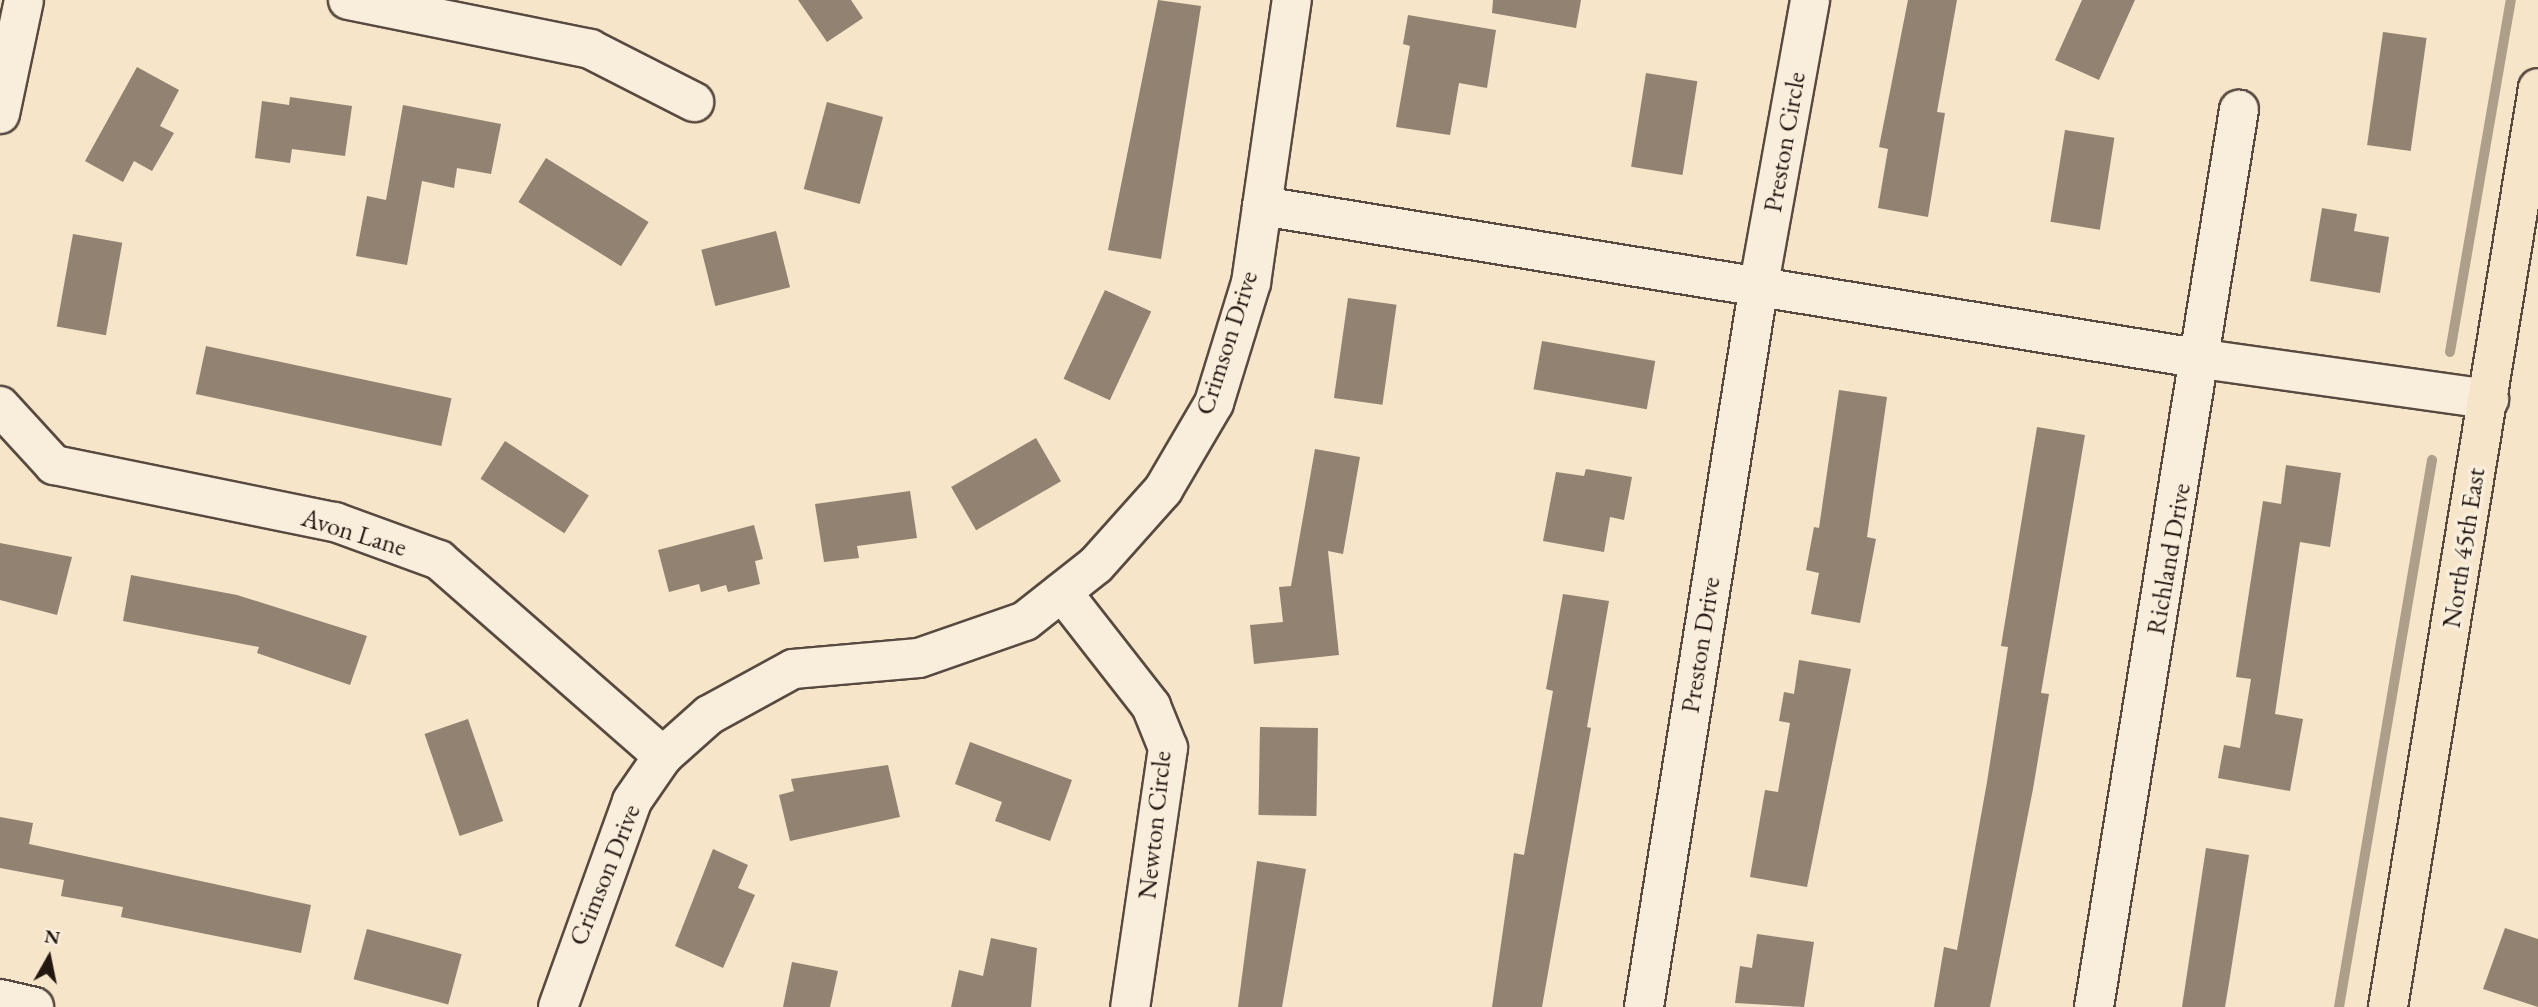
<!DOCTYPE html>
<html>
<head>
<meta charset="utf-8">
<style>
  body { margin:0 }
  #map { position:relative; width:2538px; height:1007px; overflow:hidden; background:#f6e5c8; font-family:"EB Garamond",serif }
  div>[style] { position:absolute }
  .stream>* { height:10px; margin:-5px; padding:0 5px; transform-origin:5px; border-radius:5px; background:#ae9f8a }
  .building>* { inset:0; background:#918271; transform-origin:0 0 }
  .roads { filter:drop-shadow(2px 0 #584a40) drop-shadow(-2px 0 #584a40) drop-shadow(0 2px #584a40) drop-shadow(0 -2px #584a40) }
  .minor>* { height:38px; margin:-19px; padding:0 19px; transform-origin:19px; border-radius:19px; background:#f9eedb }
  .major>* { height:38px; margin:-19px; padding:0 19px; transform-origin:19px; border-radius:19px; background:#f6e5c8 }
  span { translate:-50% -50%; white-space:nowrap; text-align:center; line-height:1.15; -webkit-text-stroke:7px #f9eedb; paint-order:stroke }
  .street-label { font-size:26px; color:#231712 }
  .north { position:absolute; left:14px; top:923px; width:70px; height:70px; -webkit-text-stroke:5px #f9eedb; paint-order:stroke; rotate:9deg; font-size:19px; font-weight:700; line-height:28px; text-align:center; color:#231712 }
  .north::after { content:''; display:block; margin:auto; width:24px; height:32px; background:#231712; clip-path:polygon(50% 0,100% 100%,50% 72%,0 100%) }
</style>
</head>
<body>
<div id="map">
  <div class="stream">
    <div style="left:2450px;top:352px;width:357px;rotate:-80.2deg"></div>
    <div style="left:2339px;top:1007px;width:555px;rotate:-80.35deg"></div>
  </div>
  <div class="building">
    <div style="clip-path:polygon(798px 0,851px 0,863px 18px,827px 42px)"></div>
    <div style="clip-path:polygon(1158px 0,1201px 6px,1161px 259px,1108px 250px)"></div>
    <div style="clip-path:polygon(1493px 0,1581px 0,1576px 28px,1492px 13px)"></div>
    <div style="clip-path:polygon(1908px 0,1957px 0,1937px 112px,1945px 113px,1928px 217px,1878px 208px,1888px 149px,1879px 147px)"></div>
    <div style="clip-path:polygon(2082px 0,2135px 0,2099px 80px,2055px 60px)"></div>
    <div style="clip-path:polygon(1408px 15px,1496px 30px,1487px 88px,1459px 83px,1450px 135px,1396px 127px,1410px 46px,1403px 44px)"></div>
    <div style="left:2383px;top:32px;width:44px;height:114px;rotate:8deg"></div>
    <div style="clip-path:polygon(137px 67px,179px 90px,160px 126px,174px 133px,152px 171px,134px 161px,123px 182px,85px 161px)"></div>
    <div style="left:1646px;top:73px;width:52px;height:95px;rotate:9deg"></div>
    <div style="clip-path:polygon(290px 97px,352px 106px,345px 156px,292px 149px,290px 163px,255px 158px,262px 101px,289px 105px)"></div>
    <div style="left:827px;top:102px;width:58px;height:90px;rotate:15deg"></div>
    <div style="clip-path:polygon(403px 105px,501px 124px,491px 174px,457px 168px,454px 188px,422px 181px,407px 265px,356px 256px,367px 196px,386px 200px)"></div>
    <div style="left:2065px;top:130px;width:50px;height:93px;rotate:9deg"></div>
    <div style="left:546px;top:158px;width:121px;height:52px;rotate:32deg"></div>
    <div style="clip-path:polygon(2322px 208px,2357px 214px,2354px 231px,2389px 237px,2380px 293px,2310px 281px)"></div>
    <div style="left:776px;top:231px;width:58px;height:77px;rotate:76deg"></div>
    <div style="left:73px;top:234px;width:50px;height:94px;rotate:10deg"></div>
    <div style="left:1105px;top:290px;width:51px;height:98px;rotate:25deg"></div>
    <div style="left:1348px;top:298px;width:49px;height:101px;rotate:8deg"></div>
    <div style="left:1542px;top:341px;width:115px;height:49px;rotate:10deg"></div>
    <div style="left:206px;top:346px;width:251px;height:49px;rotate:12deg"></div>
    <div style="clip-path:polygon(1839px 390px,1887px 397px,1867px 537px,1876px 539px,1860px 623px,1811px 614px,1819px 573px,1806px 570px,1814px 527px,1819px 528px)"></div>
    <div style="clip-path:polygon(2037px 427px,2085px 435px,2041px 693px,2049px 694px,2033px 789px,1990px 1007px,1934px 1007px,1944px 947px,1957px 950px,1987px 782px,2008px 647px,2001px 646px)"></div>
    <div style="left:1036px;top:438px;width:50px;height:98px;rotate:60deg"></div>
    <div style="left:505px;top:441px;width:100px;height:45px;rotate:33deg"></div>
    <div style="clip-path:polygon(1315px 449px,1360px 457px,1343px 554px,1328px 551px,1339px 655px,1254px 664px,1250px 625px,1283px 622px,1279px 587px,1291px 586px)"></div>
    <div style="clip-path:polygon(2286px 465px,2341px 473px,2330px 547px,2300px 542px,2275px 714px,2303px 719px,2290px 791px,2218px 778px,2224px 745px,2240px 748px,2251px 679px,2236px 677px,2263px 501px,2281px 504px)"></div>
    <div style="clip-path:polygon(1586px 469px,1632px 477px,1624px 520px,1610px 517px,1604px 552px,1543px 541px,1556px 472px,1584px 476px)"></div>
    <div style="clip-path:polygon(910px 491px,917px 538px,857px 546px,859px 558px,824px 562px,815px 504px)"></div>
    <div style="clip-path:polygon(754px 525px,763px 559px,755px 561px,760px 584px,728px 592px,726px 585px,701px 592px,699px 584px,669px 592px,658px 550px)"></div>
    <div style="clip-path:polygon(0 543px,72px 557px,57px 615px,0 600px)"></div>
    <div style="clip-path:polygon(131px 575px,237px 595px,367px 636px,350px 685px,257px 653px,259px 647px,123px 621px)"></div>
    <div style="clip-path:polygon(1563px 594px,1609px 601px,1587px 727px,1591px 728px,1542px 1007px,1492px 1007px,1514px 853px,1524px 855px,1553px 691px,1546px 689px)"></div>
    <div style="clip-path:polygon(1799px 660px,1851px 669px,1807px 887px,1750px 877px,1765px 790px,1778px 792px,1790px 723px,1779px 721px,1784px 692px,1794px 694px)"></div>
    <div style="left:468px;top:719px;width:108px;height:46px;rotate:71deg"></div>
    <div style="left:1260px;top:727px;width:58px;height:88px;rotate:1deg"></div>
    <div style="clip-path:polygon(970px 742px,1072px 780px,1050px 841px,995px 821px,1002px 802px,955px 784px)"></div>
    <div style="clip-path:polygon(888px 765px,900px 817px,790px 841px,779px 795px,794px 791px,791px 779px)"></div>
    <div style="clip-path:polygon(0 817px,33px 823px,29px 844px,311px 905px,301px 953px,121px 917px,123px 907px,61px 896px,64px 880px,0 868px)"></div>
    <div style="clip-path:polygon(2206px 848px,2249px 855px,2229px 983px,2225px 1007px,2182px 1007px)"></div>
    <div style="clip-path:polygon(713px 849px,748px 865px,738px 888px,755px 895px,723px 968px,675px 946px)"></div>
    <div style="clip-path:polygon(1257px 861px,1306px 869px,1282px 1007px,1238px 1007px)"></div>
    <div style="clip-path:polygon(2505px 928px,2538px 939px,2538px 1007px,2483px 989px)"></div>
    <div style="left:367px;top:929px;width:98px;height:52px;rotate:15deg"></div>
    <div style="clip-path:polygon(1757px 934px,1814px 942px,1804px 1007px,1735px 1003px,1740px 966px,1752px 968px)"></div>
    <div style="clip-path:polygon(991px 938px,1037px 948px,1031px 1007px,951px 1007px,959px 970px,983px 976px)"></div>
    <div style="clip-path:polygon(792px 962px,838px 971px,830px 1007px,783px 1007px)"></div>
  </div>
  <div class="roads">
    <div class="minor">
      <div style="left:348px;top:0;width:247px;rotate:11.4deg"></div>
      <div style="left:590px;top:49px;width:117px;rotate:27deg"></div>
      <div style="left:0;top:114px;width:116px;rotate:-78.1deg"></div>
      <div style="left:1262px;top:206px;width:953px;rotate:9.24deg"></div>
      <div style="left:2203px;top:359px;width:289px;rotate:8deg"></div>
      <div style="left:0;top:406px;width:80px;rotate:47.5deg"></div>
      <div style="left:54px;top:465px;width:287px;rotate:11.5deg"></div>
      <div style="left:335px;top:522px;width:111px;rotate:20.1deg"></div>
      <div style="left:439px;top:560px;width:298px;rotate:41.2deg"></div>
      <div style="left:1062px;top:592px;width:145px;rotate:52deg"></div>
      <div style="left:1151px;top:706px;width:45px;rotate:68deg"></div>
      <div style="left:1168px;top:748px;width:262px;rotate:98.3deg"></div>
      <div style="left:0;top:999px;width:35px;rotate:13deg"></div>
      <div style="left:558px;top:1007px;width:219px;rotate:-70.2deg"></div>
      <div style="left:632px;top:801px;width:55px;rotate:-55.4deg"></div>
      <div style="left:663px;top:756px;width:62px;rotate:-41.7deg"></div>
      <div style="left:709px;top:715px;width:96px;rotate:-28.7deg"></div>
      <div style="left:793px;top:669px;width:126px;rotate:-5deg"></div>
      <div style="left:919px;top:658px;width:112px;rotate:-19.2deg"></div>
      <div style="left:1025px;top:621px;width:90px;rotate:-38.3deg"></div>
      <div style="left:1096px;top:565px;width:101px;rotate:-48.2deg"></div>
      <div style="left:1163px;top:490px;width:101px;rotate:-59.6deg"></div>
      <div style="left:1214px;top:403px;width:126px;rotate:-72.9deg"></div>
      <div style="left:1251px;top:283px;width:286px;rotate:-81.8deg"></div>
      <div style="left:1644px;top:1007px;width:732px;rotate:-80.96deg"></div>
      <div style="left:1759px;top:284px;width:289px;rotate:-79.8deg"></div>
      <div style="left:2094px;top:1007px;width:909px;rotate:-80.82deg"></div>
    </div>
    <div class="major">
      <div style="left:2388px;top:1007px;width:931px;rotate:-80.73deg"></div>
    </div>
  </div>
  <div class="street-label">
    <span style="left:1785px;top:142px;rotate:-80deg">Preston Circle</span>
    <span style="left:1227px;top:343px;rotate:-72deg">Crimson Drive</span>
    <span style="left:354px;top:533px;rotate:17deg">Avon Lane</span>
    <span style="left:2464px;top:548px;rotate:-81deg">North 45th East</span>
    <span style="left:2169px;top:559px;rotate:-80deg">Richland Drive</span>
    <span style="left:1701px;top:645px;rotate:-81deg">Preston Drive</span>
    <span style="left:1155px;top:825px;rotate:-84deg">Newton Circle</span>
    <span style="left:605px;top:875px;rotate:-68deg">Crimson Drive</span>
  </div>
  <div class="north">N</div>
</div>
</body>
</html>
